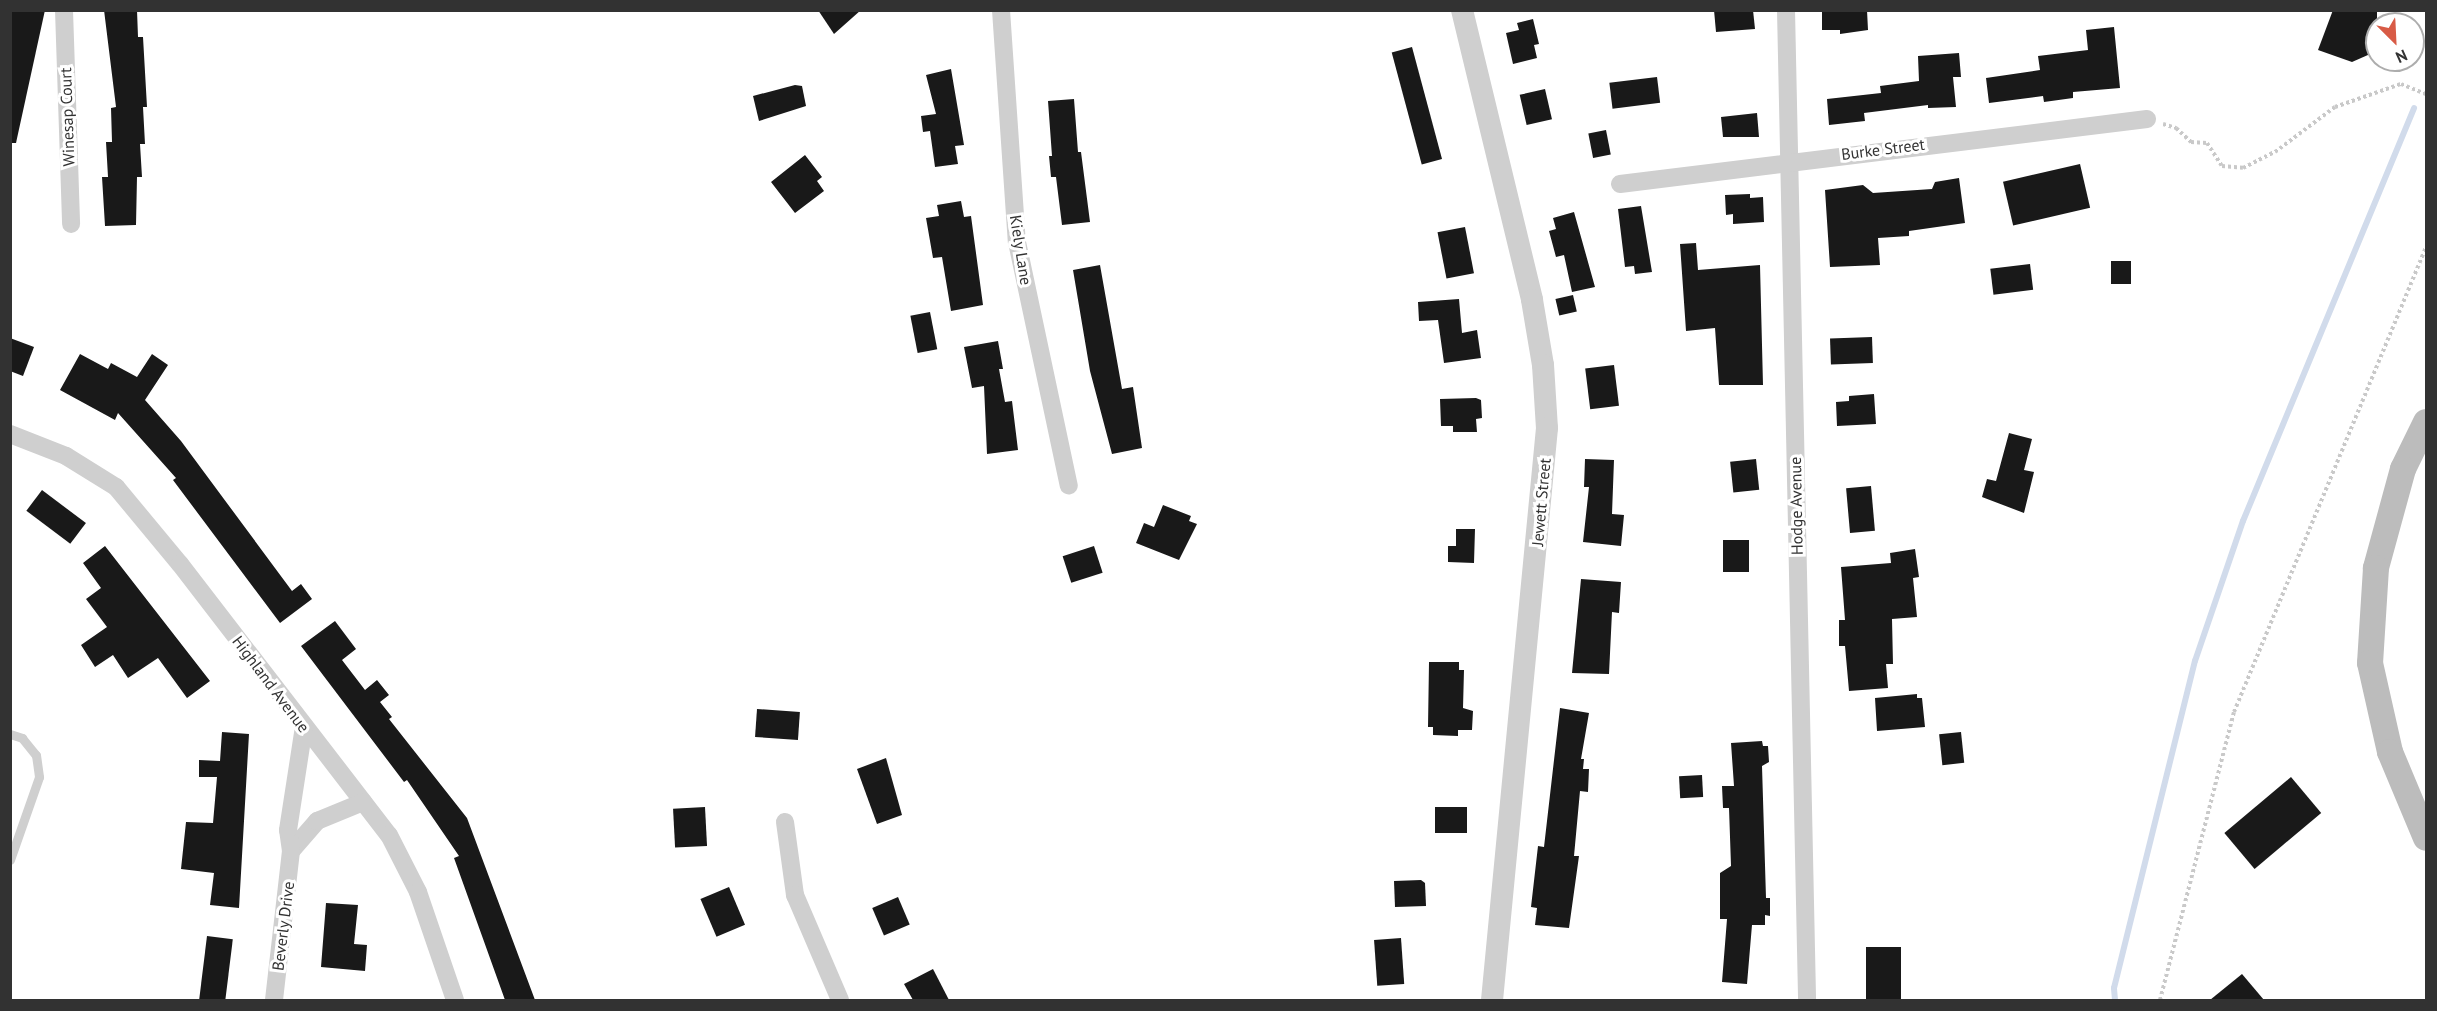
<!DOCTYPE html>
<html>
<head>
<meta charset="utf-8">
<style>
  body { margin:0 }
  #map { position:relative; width:2437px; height:1011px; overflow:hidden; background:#fff; font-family:"PT Sans",sans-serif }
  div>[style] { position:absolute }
  .stream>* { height:6px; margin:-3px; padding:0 3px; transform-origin:3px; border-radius:3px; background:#d1dbeb }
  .building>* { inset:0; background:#191919; transform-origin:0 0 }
  .path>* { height:4px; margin-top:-2px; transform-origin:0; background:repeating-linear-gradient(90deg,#c9c9c9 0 3px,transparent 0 6px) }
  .service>* { height:9px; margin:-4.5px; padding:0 4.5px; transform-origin:4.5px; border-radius:4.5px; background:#cfcfcf }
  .minor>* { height:18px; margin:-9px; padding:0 9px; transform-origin:9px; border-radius:9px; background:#cfcfcf }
  .tertiary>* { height:22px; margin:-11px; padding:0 11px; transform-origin:11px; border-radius:11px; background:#cfcfcf }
  .secondary>* { height:26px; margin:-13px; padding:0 13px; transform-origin:13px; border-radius:13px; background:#bcbcbc }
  span { translate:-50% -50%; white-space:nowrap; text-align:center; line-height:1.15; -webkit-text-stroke:6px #fff; paint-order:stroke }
  .street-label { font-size:16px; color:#323232 }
  .frame { position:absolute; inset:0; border:12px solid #323232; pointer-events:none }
  .north { position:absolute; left:2365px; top:12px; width:60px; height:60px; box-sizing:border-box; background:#fff; border:2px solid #adadad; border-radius:50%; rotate:156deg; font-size:16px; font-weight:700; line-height:24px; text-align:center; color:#323232 }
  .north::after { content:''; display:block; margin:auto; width:21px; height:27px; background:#d85b46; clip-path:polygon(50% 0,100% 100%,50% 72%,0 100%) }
</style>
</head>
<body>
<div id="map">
  <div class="stream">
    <div style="left:2115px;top:1000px;width:12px;rotate:-95deg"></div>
    <div style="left:2114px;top:988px;width:337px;rotate:-76.1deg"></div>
    <div style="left:2195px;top:661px;width:148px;rotate:-71.1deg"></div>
    <div style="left:2243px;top:521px;width:447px;rotate:-67.5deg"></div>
  </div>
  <div class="building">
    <div style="clip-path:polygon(10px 10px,45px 10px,16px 143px,10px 143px)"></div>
    <div style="clip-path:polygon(104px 10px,137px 10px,138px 37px,143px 37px,147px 107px,143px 107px,145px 144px,140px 144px,142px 177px,137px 177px,136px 225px,105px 226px,102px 177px,108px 177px,106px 142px,112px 142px,111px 108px,116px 107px)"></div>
    <div style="clip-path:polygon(818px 10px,861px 10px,834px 34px)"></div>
    <div style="clip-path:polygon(1714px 10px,1753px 10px,1755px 29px,1716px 32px)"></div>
    <div style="clip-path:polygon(1822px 10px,1867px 10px,1868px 30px,1840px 34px,1840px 30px,1822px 30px)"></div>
    <div style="clip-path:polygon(2333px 10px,2377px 10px,2377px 51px,2352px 62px,2318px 50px)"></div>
    <div style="clip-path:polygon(1533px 19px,1539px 44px,1534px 45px,1537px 58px,1513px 64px,1506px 33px,1519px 30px,1517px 23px)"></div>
    <div style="clip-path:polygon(2114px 27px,2120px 88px,2073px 92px,2073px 98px,2044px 102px,2043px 96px,1989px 103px,1986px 78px,2040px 70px,2038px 56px,2088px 50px,2086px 30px)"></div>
    <div style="left:1412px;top:47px;width:116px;height:21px;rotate:75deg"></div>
    <div style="clip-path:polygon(1959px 53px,1961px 77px,1953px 77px,1956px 107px,1928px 108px,1928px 105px,1864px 113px,1865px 121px,1829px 125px,1827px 99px,1881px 93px,1880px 86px,1919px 81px,1918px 56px)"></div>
    <div style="clip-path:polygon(951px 69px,964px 145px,955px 146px,958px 164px,935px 167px,930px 131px,923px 132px,921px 116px,936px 114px,926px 75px)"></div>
    <div style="left:1657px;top:77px;width:26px;height:48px;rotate:83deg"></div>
    <div style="clip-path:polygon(795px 85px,802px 86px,806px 106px,759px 121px,753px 96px)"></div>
    <div style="left:1545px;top:89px;width:31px;height:26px;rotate:77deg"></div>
    <div style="clip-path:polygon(1074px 99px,1078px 152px,1081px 152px,1090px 222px,1062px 225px,1056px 177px,1051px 177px,1049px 156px,1052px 156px,1048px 101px)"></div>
    <div style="clip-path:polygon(1757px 113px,1759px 137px,1723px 137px,1721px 117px)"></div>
    <div style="left:1606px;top:130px;width:25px;height:18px;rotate:79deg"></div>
    <div style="clip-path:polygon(805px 155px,822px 177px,817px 181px,824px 191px,795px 213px,771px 182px)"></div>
    <div style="left:2080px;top:164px;width:45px;height:79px;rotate:77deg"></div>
    <div style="clip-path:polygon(1959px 178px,1965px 223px,1909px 231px,1909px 236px,1878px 238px,1880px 265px,1830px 267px,1825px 190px,1863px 185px,1873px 193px,1932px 189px,1935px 182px)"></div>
    <div style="clip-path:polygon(1750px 194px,1750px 198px,1763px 197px,1764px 222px,1733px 224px,1733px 214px,1726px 215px,1725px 195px)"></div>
    <div style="clip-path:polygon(961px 201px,964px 217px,971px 216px,983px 305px,951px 311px,942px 257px,933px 258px,926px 218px,939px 216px,937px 205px)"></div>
    <div style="clip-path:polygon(1641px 206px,1652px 272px,1635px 274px,1634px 266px,1625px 267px,1618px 209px)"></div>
    <div style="clip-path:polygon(1574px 212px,1595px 287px,1572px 292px,1564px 255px,1556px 257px,1549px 231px,1556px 229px,1553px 218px)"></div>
    <div style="left:1465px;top:227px;width:47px;height:28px;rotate:79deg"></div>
    <div style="clip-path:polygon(1696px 243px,1698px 270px,1760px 265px,1763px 385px,1719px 385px,1715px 328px,1686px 331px,1680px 244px)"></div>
    <div style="left:2111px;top:261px;width:20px;height:23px"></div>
    <div style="left:2030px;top:264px;width:26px;height:40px;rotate:83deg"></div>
    <div style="clip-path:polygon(1100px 265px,1122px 389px,1133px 387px,1142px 448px,1112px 454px,1090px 371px,1073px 270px)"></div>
    <div style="left:1573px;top:295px;width:17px;height:18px;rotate:77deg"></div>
    <div style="clip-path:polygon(1459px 299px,1462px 333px,1477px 330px,1481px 358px,1444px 363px,1438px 320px,1419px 321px,1418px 302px)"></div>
    <div style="left:930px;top:312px;width:38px;height:20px;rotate:79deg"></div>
    <div style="left:1872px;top:337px;width:26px;height:42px;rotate:88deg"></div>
    <div style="clip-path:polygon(10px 338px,34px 347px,23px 376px,10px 371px)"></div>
    <div style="clip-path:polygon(998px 341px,1003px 369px,999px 369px,1005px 402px,1012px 401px,1018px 450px,987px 454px,984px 386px,972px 388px,964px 347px)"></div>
    <div style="clip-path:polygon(80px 354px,108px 369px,111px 363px,137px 377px,152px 354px,168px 365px,145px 400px,181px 441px,292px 591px,301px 584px,312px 599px,280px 623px,173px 480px,176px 478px,118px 413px,115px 420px,60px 390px)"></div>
    <div style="left:1614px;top:365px;width:41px;height:29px;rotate:83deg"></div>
    <div style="clip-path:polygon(1874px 394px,1876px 424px,1837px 426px,1836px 402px,1849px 401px,1849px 396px)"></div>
    <div style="clip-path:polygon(1476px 398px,1481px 400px,1482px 418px,1476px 419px,1477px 432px,1453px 432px,1453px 426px,1441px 426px,1440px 399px)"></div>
    <div style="clip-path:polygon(2009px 433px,2032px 439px,2024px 470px,2034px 472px,2024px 513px,1982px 497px,1987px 479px,1996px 481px)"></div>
    <div style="clip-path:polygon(1585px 459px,1614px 460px,1612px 514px,1624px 515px,1621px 546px,1583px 542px,1589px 487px,1584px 487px)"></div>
    <div style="left:1756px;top:459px;width:31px;height:26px;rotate:84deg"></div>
    <div style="left:1871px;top:486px;width:45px;height:25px;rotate:85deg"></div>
    <div style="left:42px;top:490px;width:55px;height:26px;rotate:37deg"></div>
    <div style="clip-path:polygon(1163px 505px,1191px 516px,1189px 521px,1197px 524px,1179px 560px,1136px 543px,1144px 523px,1154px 527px)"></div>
    <div style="clip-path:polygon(1456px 529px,1475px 529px,1474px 563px,1448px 562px,1448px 546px,1456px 546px)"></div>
    <div style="left:1723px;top:540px;width:26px;height:32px"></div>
    <div style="clip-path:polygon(105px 546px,210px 681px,187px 698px,158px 658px,128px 678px,113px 655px,95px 667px,81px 645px,107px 627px,86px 599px,101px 588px,83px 563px)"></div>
    <div style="left:1094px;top:546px;width:28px;height:33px;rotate:72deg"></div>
    <div style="clip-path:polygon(1915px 549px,1919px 577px,1913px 578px,1917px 617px,1892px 619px,1893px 664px,1886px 664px,1888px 688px,1849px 691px,1845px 646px,1839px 646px,1839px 620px,1845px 620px,1841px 567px,1891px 563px,1890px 553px)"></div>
    <div style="clip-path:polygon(1581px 579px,1621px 582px,1619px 613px,1612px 612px,1609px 674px,1572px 673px)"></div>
    <div style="clip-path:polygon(335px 621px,356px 649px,342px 660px,365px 690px,377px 680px,389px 695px,380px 702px,392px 717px,389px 719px,467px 818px,535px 1000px,505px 1000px,454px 858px,459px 856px,407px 780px,404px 782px,301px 646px)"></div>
    <div style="clip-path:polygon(1429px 662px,1459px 662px,1459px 670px,1464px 670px,1463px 708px,1473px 711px,1472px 730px,1458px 730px,1458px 736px,1433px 735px,1433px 727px,1428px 727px)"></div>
    <div style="clip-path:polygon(1917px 694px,1917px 698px,1922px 698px,1925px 727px,1877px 731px,1875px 698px)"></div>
    <div style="clip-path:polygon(1560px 708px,1589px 713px,1581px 759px,1584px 759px,1583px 769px,1589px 769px,1588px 792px,1580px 791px,1574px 856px,1579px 856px,1569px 928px,1535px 925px,1537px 908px,1531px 907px,1538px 846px,1544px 847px)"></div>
    <div style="left:757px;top:709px;width:43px;height:28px;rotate:4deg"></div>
    <div style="clip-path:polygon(222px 732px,249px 734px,239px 908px,210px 905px,214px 873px,181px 869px,186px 822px,213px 823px,217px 777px,199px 777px,199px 760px,220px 761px)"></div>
    <div style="left:1961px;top:732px;width:31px;height:22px;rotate:84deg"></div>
    <div style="clip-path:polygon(1762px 741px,1763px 746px,1768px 746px,1769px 762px,1762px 766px,1766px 898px,1770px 898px,1770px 916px,1765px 915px,1765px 925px,1752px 925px,1747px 984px,1722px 982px,1727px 919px,1720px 919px,1720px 873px,1731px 866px,1729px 808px,1723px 808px,1722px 786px,1734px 786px,1731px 743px)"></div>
    <div style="clip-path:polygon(886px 758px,902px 815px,877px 824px,857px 769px)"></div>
    <div style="left:1702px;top:775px;width:22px;height:23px;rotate:87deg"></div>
    <div style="left:2291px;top:777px;width:47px;height:87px;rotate:50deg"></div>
    <div style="left:705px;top:807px;width:39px;height:32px;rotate:87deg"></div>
    <div style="left:1435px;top:807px;width:32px;height:26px"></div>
    <div style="clip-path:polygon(1421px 880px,1425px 883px,1426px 906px,1395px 907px,1394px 881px)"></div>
    <div style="left:729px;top:887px;width:41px;height:31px;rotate:67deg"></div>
    <div style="left:898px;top:897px;width:30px;height:28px;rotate:67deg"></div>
    <div style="clip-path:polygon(326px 903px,358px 905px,354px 944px,367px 945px,365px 971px,321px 967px)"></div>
    <div style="left:207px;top:936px;width:26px;height:64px;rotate:7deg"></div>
    <div style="left:1401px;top:938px;width:46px;height:27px;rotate:86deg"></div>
    <div style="left:1866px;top:947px;width:35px;height:53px"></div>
    <div style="clip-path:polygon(933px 969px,949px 1000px,913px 1000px,904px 984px)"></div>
    <div style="clip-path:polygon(2242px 974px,2264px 1000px,2210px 1000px)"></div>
  </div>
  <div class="path">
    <div style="left:2163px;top:124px;width:14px;rotate:17deg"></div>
    <div style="left:2176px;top:128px;width:21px;rotate:43deg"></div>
    <div style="left:2191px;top:142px;width:16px;rotate:4deg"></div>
    <div style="left:2207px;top:143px;width:27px;rotate:57deg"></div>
    <div style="left:2222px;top:166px;width:21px;rotate:5deg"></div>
    <div style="left:2243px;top:168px;width:36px;rotate:-27deg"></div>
    <div style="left:2275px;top:152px;width:75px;rotate:-36.9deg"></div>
    <div style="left:2335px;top:107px;width:70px;rotate:-19.2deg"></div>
    <div style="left:2401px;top:84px;width:27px;rotate:22deg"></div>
    <div style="left:2160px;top:1000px;width:297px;rotate:-75.6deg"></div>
    <div style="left:2234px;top:712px;width:503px;rotate:-67.56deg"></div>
  </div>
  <div class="service">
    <div style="left:10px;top:734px;width:13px;rotate:18deg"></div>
    <div style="left:22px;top:738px;width:22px;rotate:51deg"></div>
    <div style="left:36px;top:755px;width:22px;rotate:82deg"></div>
    <div style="left:39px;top:777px;width:88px;rotate:109.3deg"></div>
  </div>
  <div class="minor">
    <div style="left:64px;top:10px;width:214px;rotate:88.1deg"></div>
    <div style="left:1001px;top:10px;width:233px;rotate:86.1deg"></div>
    <div style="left:1017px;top:242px;width:249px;rotate:78deg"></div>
    <div style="left:1786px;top:10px;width:990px;rotate:88.78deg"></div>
    <div style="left:1620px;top:184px;width:531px;rotate:-7.03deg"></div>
    <div style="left:10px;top:434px;width:60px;rotate:21.4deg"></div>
    <div style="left:66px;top:456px;width:59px;rotate:31.8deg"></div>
    <div style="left:116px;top:487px;width:100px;rotate:50.3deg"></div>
    <div style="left:180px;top:564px;width:342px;rotate:52.4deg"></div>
    <div style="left:389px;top:835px;width:64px;rotate:63deg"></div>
    <div style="left:418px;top:892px;width:114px;rotate:71.1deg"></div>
    <div style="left:785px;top:822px;width:74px;rotate:82.2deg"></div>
    <div style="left:795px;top:895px;width:114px;rotate:66.8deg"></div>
    <div style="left:291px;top:851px;width:40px;rotate:-49deg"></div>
    <div style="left:317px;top:821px;width:50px;rotate:-22.4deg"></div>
    <div style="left:274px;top:1000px;width:150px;rotate:-83.5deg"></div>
    <div style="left:291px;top:851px;width:21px;rotate:-98deg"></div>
    <div style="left:288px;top:830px;width:104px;rotate:-81.2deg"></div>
  </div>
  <div class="tertiary">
    <div style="left:1462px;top:10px;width:298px;rotate:76.4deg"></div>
    <div style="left:1532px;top:300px;width:66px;rotate:80.4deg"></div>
    <div style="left:1543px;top:365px;width:63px;rotate:86.4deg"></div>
    <div style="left:1547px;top:428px;width:575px;rotate:95.49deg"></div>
  </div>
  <div class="secondary">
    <div style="left:2426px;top:422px;width:52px;rotate:116.1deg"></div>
    <div style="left:2403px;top:469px;width:103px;rotate:105.3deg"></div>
    <div style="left:2376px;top:568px;width:95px;rotate:93.6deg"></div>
    <div style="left:2370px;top:663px;width:91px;rotate:77.3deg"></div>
    <div style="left:2390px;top:752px;width:93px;rotate:67.3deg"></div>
  </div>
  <div class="street-label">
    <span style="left:67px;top:117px;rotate:-92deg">Winesap Court</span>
    <span style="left:1883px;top:149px;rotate:-7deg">Burke Street</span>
    <span style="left:1021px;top:250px;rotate:81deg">Kiely Lane</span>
    <span style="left:1541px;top:502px;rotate:-85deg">Jewett Street</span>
    <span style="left:1796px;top:506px;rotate:-91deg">Hodge Avenue</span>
    <span style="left:271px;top:684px;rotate:53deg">Highland Avenue</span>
    <span style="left:283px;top:926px;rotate:-83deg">Beverly Drive</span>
  </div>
  <div class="frame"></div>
  <div class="north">N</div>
</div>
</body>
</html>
